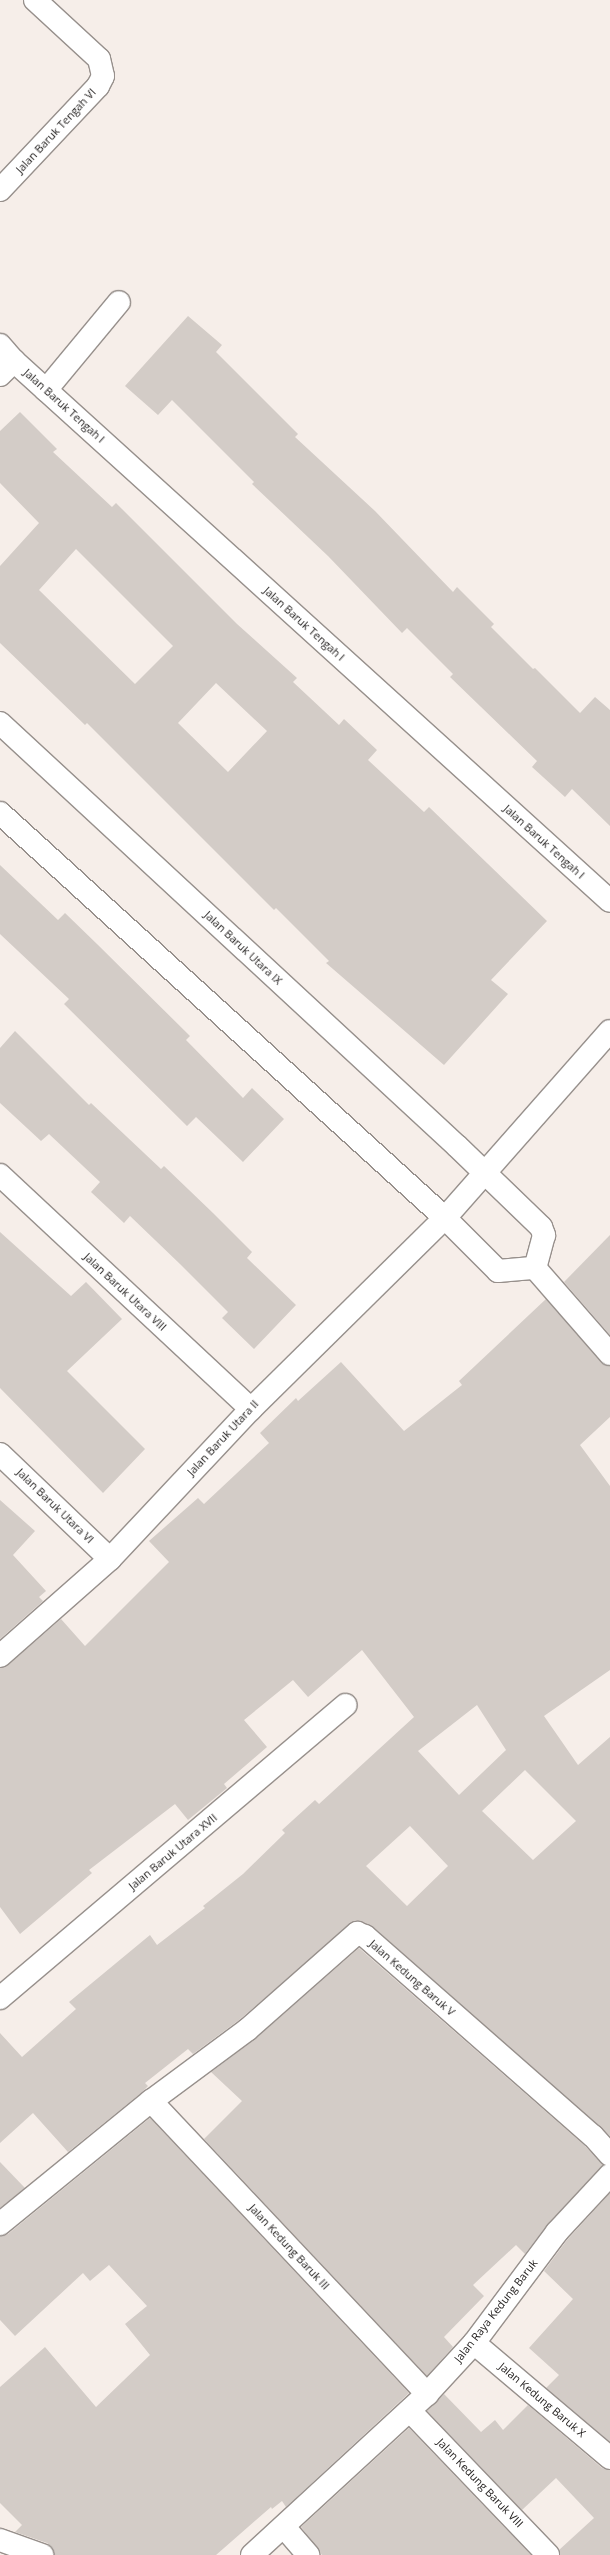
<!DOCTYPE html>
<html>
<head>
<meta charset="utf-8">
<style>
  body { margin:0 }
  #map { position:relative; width:610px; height:2555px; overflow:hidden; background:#f6eee9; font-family:"Open Sans",sans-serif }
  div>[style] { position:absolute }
  .building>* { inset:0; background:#d3ccc7 }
  .roads { filter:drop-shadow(1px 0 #97908c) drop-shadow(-1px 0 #97908c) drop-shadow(0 1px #97908c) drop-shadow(0 -1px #97908c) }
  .minor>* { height:22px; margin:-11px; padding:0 11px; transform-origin:11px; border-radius:11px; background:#fff }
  span { translate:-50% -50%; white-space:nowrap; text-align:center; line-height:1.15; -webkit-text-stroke:4px #fff; paint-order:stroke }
  .street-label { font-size:11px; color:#23201f }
</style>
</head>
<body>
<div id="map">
  <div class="building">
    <div style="clip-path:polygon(188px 316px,222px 345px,216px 352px,298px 434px,295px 437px,375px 511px,453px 592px,457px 587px,494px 624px,491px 627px,533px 669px,535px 668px,580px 713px,595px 697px,610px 710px,610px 826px,572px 789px,565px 797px,532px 767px,537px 761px,450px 677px,453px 674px,407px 628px,402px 633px,328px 556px,252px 484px,254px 482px,172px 400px,158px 415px,125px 386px)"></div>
    <div style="clip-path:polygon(evenodd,20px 412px,57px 449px,53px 452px,112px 507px,116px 503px,237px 624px,297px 678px,293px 682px,339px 725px,344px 719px,377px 750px,368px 760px,424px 812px,429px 807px,547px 921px,491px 980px,508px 994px,444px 1065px,326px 963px,329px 961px,276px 908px,274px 910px,87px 723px,85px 725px,0 643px,0 566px,39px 523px,0 483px,0 431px,20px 412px,76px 549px,173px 646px,135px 684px,39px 590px,76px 549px,20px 412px,216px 683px,267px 731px,228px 772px,178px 723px,216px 683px)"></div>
    <div style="clip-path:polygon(0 865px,58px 920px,65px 913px,97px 944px,190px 1036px,186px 1040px,243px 1098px,252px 1088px,284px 1119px,243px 1162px,196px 1117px,187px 1126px,64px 1004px,69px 999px,0 934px)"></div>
    <div style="clip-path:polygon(15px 1031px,89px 1105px,91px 1103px,161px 1169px,164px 1166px,213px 1213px,252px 1252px,247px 1258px,296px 1305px,254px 1349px,222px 1318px,228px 1312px,180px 1264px,130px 1216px,124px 1223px,91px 1192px,100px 1182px,49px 1134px,41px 1141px,0 1103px,0 1048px)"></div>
    <div style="clip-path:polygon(0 1232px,71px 1296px,86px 1282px,122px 1319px,67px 1371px,145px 1449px,103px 1493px,0 1388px)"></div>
    <div style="clip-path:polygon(610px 1235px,610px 1335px,564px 1282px)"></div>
    <div style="clip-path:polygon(evenodd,546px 1299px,601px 1362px,610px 1366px,610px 1417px,580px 1445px,610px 1486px,610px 1670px,544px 1716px,578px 1765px,610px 1737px,610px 2136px,373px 1927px,355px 1921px,239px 2020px,193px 2054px,188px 2049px,145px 2083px,148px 2086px,141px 2093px,68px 2152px,33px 2113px,0 2143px,0 2033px,22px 2057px,76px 2009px,69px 2002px,150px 1935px,157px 1945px,205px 1908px,203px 1906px,243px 1874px,285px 1833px,282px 1830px,315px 1800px,319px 1804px,414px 1717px,362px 1650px,308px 1697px,293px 1680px,244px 1720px,267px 1747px,224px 1784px,227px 1788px,188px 1820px,175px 1804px,89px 1870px,92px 1873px,20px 1934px,0 1907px,0 1668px,8px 1665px,61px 1619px,85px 1646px,169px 1562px,149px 1541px,198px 1498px,204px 1504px,269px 1443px,260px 1433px,296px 1398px,298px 1401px,341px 1362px,404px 1431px,462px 1385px,459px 1381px,546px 1299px,477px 1705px,506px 1750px,459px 1795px,418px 1751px,477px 1705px,546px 1299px,525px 1770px,576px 1821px,533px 1860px,482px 1811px,525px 1770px,546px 1299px,410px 1826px,448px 1866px,407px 1906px,366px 1866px,410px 1826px)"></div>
    <div style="clip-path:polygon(0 1500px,35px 1531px,13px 1555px,46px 1591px,39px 1597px,43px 1601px,0 1639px)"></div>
    <div style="clip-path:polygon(359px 1948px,584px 2145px,603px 2165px,548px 2224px,525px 2254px,516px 2245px,473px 2285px,484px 2296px,444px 2337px,453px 2347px,427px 2376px,204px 2139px,242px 2101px,211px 2072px,255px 2039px)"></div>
    <div style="clip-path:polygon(150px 2118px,409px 2393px,286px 2507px,282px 2501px,272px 2509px,271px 2507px,216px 2555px,54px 2555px,52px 2547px,47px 2543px,15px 2532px,22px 2525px,0 2503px,0 2387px,45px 2347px,96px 2407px,150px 2355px,125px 2324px,147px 2306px,109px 2265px,90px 2281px,83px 2273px,15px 2336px,0 2320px,0 2236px,8px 2234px)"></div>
    <div style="clip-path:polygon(0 2162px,25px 2188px,0 2208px)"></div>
    <div style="clip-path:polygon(610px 2193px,610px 2442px,546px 2388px,559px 2375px,529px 2348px,573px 2299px,544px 2271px,567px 2240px)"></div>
    <div style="clip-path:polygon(444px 2394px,481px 2432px,495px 2420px,503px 2430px,528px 2405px,602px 2468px,610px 2470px,610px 2555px,560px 2555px,559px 2550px,594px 2518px,556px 2478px,522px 2510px,427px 2411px)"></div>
    <div style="clip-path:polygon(409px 2428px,531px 2555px,322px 2555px,301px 2527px)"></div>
  </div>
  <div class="roads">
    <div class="minor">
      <div style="left:0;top:190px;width:143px;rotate:-46.7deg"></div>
      <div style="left:98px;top:86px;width:11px;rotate:-63deg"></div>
      <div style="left:103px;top:76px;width:17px;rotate:-103deg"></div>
      <div style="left:99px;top:59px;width:87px;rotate:-137.3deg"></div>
      <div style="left:0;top:345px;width:21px;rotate:49deg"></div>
      <div style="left:14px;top:361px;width:804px;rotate:42.18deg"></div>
      <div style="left:0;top:375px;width:20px;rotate:-45deg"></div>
      <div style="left:46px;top:390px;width:114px;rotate:-50.3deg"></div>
      <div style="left:0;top:723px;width:623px;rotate:42.79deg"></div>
      <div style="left:457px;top:1146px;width:117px;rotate:44deg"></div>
      <div style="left:541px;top:1227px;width:9px;rotate:69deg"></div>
      <div style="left:544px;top:1235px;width:34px;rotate:105deg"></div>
      <div style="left:0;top:813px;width:602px;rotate:42.31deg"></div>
      <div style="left:445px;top:1218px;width:75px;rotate:45deg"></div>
      <div style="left:498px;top:1271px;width:37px;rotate:-5deg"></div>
      <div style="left:0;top:1175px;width:343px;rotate:43deg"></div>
      <div style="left:535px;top:1268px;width:114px;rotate:48.9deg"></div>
      <div style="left:0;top:1454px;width:152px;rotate:43.7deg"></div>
      <div style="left:0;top:1656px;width:147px;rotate:-41.4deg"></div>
      <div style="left:110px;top:1559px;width:206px;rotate:-46.8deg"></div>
      <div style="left:251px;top:1409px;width:272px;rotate:-44.6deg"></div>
      <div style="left:445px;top:1218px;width:249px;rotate:-48.6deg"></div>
      <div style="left:0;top:1998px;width:453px;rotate:-40.3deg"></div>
      <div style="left:151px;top:2101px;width:403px;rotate:46.7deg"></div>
      <div style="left:0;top:2224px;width:195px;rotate:-39.2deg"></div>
      <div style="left:151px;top:2101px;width:119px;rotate:-36.5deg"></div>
      <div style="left:247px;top:2030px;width:147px;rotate:-41.4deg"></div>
      <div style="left:357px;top:1933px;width:9px;rotate:21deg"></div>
      <div style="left:365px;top:1936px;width:303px;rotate:41.3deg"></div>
      <div style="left:593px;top:2136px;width:25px;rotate:48deg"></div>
      <div style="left:474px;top:2343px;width:178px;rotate:40.2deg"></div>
      <div style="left:411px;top:2412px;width:198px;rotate:46.2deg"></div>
      <div style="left:284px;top:2527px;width:37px;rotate:49deg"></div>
      <div style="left:0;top:2540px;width:45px;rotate:19.7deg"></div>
      <div style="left:252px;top:2555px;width:238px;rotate:-42.6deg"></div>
      <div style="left:427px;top:2394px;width:69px;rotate:-47.3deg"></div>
      <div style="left:474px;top:2343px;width:139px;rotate:-53.2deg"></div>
      <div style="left:557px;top:2232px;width:78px;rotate:-47.1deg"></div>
    </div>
  </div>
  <div class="street-label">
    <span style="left:56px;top:131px;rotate:-47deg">Jalan Baruk Tengah VI</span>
    <span style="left:64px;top:406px;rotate:42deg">Jalan Baruk Tengah I</span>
    <span style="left:304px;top:624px;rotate:42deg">Jalan Baruk Tengah I</span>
    <span style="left:544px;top:842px;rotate:42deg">Jalan Baruk Tengah I</span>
    <span style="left:243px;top:948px;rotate:43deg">Jalan Baruk Utara IX</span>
    <span style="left:125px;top:1292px;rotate:43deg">Jalan Baruk Utara VIII</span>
    <span style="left:223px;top:1438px;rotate:-47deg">Jalan Baruk Utara II</span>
    <span style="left:55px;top:1506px;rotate:44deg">Jalan Baruk Utara VI</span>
    <span style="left:173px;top:1852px;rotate:-40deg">Jalan Baruk Utara XVII</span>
    <span style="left:412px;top:1978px;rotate:41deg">Jalan Kedung Baruk V</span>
    <span style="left:289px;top:2247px;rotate:47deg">Jalan Kedung Baruk III</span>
    <span style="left:496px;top:2311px;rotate:-52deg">Jalan Raya Kedung Baruk</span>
    <span style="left:542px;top:2400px;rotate:40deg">Jalan Kedung Baruk X</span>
    <span style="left:480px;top:2483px;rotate:46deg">Jalan Kedung Baruk VIII</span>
  </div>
</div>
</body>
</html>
